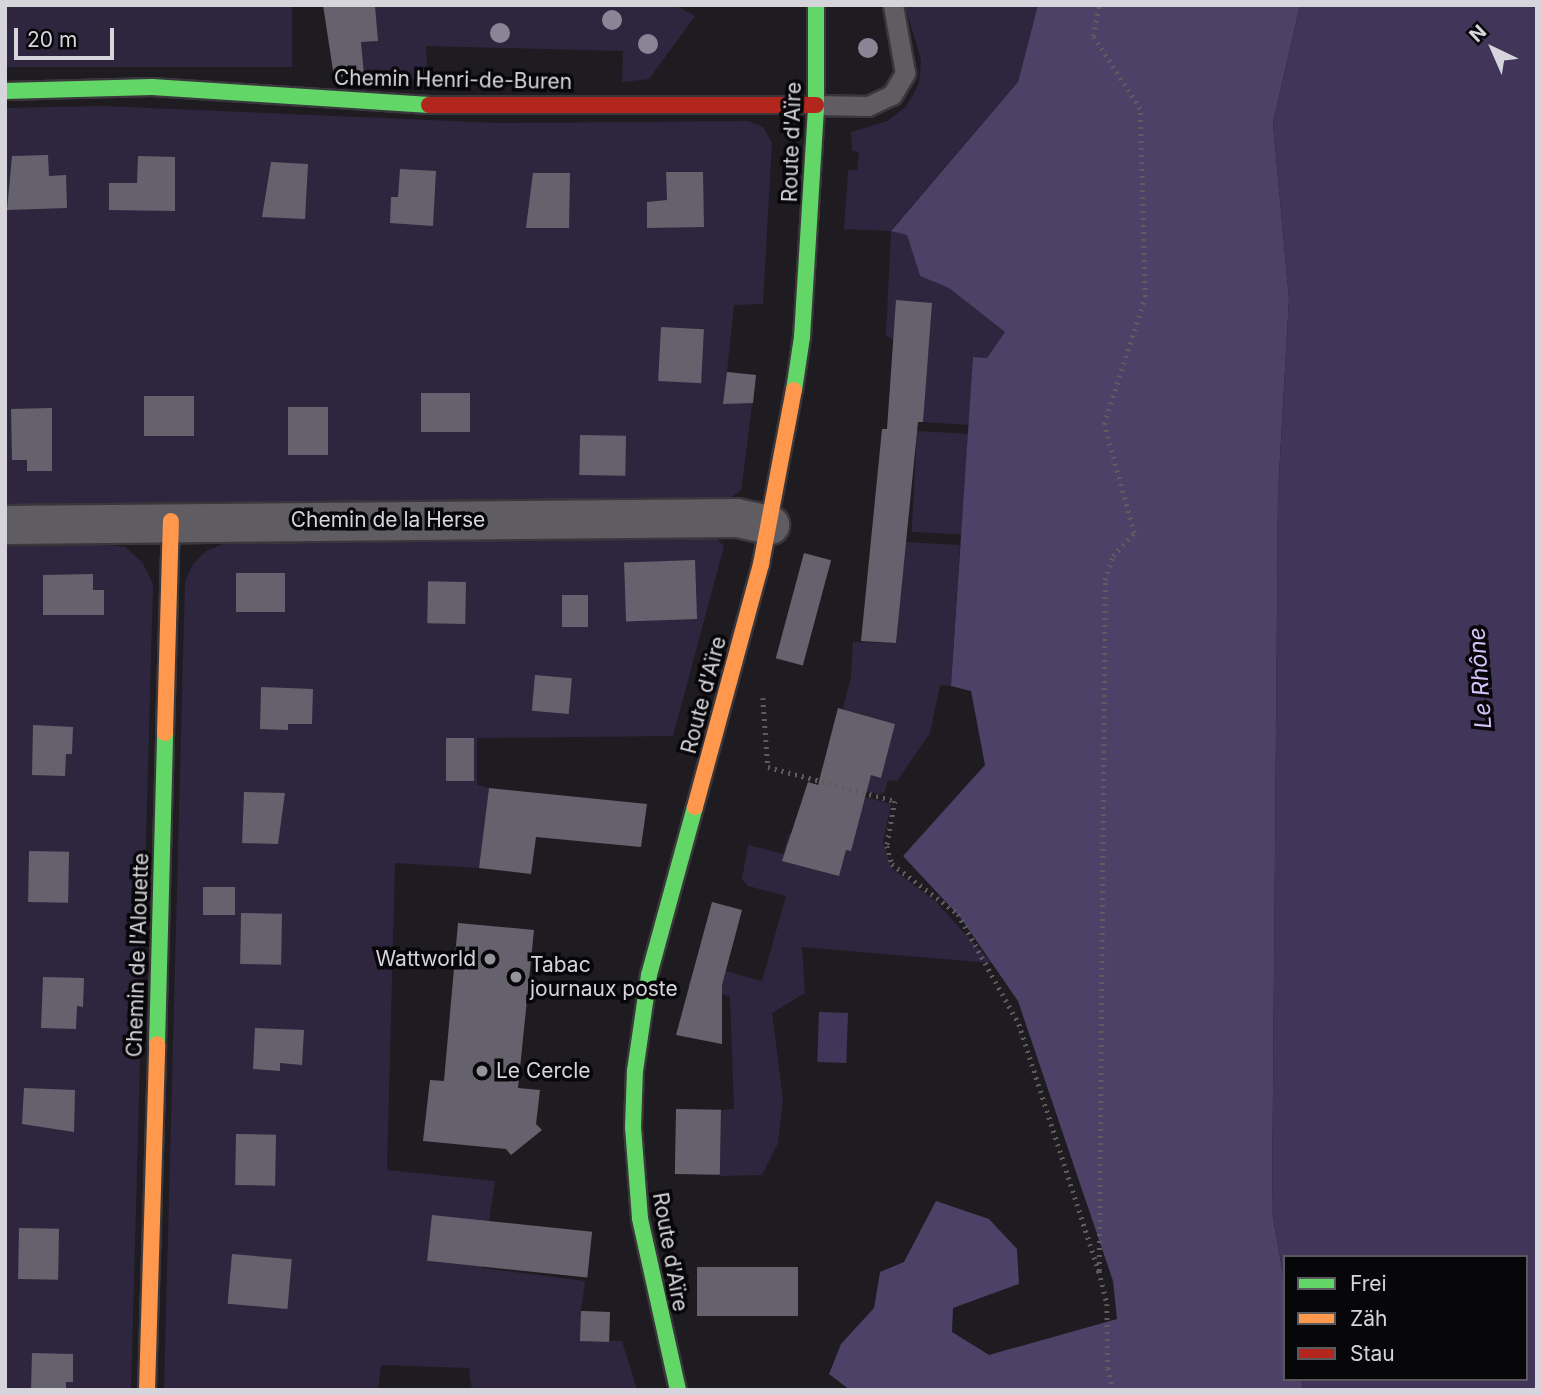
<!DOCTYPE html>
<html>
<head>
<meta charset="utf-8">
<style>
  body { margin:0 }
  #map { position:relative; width:1542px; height:1395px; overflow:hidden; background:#1e1c21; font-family:Inter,sans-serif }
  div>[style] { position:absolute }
  .green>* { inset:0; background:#2e263e; transform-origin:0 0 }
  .forest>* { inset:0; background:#4e4167 }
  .water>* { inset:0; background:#41355a; transform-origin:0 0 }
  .building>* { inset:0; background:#66626d; transform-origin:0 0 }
  .path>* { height:4.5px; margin-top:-2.25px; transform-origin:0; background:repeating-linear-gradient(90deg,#5d5c5f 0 2px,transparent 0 7px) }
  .roads { filter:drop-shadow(2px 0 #39373c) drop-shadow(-2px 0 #39373c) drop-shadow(0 2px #39373c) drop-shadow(0 -2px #39373c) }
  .lane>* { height:19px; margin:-9.5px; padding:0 9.5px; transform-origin:9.5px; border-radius:9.5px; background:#5f5d62 }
  .street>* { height:38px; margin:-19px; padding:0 19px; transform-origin:19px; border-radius:19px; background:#5f5d62 }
  .fast>* { height:16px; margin:-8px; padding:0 8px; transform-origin:8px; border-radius:8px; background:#63d668 }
  .slow>* { height:16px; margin:-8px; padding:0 8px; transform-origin:8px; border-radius:8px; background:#ff974d }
  .jam>* { height:16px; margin:-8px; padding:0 8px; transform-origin:8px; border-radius:8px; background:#b3261e }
  .trees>* { width:20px; height:20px; margin:-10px; border-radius:50%; background:#8a8496 }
  .dots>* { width:19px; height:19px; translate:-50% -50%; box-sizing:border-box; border:4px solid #070609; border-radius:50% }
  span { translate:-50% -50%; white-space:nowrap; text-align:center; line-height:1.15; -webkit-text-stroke:7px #070609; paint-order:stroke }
  .street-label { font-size:21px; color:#d6d5db }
  .poi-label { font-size:21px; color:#d6d5db }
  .right { translate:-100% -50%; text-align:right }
  .left { translate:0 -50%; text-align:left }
  .water-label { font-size:23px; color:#d4c2fb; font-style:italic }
  .frame { position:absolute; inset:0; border:7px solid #d6d5db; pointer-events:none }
  .legend { position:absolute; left:1283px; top:1255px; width:245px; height:126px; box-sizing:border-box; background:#070609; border:2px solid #5a595d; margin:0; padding:9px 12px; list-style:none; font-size:21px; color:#d6d5db }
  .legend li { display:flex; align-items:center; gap:14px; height:35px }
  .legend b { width:35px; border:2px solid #5a595d }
  .north { position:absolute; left:1458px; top:14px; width:70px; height:70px; -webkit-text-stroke:5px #070609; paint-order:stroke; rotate:316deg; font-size:19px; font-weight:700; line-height:28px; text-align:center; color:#d6d5db }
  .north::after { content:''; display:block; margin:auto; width:24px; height:32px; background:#d6d5db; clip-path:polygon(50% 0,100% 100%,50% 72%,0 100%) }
  .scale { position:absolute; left:14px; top:28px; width:100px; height:32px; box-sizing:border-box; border:4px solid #d6d5db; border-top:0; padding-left:9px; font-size:21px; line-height:24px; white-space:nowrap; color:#d6d5db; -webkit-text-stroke:5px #070609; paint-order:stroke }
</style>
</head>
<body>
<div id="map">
  <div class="green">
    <div style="left:5px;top:5px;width:287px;height:62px"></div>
    <div style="clip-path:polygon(375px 5px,675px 5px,695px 16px,649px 79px,622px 82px,623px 51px,426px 46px,428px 80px,364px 77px,361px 42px,378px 41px)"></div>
    <div style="clip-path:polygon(905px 5px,1038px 5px,1018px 82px,891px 230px,907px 235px,920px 276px,949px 288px,1005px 332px,987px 358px,973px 357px,969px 425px,923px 422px,927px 354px,886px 336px,891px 231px,844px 229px,848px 170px,857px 170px,859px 152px,852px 151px,851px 132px,887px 121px,906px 107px,919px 84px,921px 60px)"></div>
    <div style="clip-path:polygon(103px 106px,498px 123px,748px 121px,763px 127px,772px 143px,763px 304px,734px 305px,727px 372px,756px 375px,741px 491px,722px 503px,5px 510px,5px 108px)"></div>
    <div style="left:917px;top:431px;width:51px;height:101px;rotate:3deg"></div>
    <div style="clip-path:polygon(715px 537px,724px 546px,673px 736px,477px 738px,477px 785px,489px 788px,479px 868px,395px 863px,387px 1170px,495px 1181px,482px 1268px,585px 1281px,581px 1311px,610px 1312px,610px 1341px,622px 1341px,637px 1390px,472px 1390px,469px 1368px,381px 1365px,378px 1390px,164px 1390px,185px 582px,193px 564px,206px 551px,228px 542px)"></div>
    <div style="clip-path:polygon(903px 542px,960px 545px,951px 686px,940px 685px,930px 733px,897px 781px,888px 780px,884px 794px,866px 792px,843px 767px,887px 751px,895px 724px,843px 709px,851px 677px,853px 642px,896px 643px)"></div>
    <div style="clip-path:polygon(104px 544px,125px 547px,142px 562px,153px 584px,131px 1390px,5px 1390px,5px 545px)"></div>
    <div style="clip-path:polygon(865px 797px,891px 804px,883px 843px,892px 869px,935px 901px,992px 963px,802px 947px,805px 993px,772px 1013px,783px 1100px,778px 1143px,762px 1175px,720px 1176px,721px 1110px,734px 1109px,730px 996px,688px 986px,696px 963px,762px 981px,786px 896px,748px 886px,742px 879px,748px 845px,783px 854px,789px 834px,851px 850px)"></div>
  </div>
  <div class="forest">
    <div style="clip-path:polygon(1038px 5px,1300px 5px,1273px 123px,1289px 299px,1278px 494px,1272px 1211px,1285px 1286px,1285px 1379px,1301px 1379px,1303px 1390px,850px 1390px,829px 1374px,841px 1344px,874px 1308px,880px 1272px,904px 1262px,936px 1201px,989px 1219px,1017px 1249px,1019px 1284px,953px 1308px,952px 1332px,989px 1355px,1117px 1319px,1113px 1281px,1018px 1001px,960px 917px,903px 856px,985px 765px,971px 691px,951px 686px,973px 357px,987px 358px,1005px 332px,949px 288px,920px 276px,907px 235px,891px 231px,1018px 82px)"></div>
  </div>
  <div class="water">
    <div style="clip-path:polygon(1300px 5px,1537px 5px,1537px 1390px,1303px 1390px,1301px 1379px,1526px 1379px,1526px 1257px,1285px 1257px,1285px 1286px,1272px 1211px,1278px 494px,1289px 299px,1273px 123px)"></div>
    <div style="left:819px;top:1012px;width:29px;height:50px;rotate:2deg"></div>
  </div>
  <div class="building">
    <div style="clip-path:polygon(323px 5px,375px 5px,378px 41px,361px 42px,364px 75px,334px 77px)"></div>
    <div style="clip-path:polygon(48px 155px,49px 176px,66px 175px,67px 208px,7px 210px,12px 156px)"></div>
    <div style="clip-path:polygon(138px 156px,175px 157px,175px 211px,109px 210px,109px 183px,137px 183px)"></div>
    <div style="clip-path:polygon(271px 162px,308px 164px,305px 219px,262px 217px)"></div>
    <div style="clip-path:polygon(400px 169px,436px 171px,433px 226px,390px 223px,391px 197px,398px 197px)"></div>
    <div style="clip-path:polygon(666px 172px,703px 172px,704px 227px,647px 228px,647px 202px,667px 200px)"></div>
    <div style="clip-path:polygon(533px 173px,570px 173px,569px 228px,526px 228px)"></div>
    <div style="clip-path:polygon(896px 300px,932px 303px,923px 422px,918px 422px,896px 643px,861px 641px,882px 429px,887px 429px)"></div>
    <div style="left:661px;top:327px;width:43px;height:54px;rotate:3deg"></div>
    <div style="clip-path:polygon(727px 372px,756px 375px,753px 403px,723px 404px)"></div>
    <div style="left:421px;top:393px;width:49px;height:39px"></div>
    <div style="left:144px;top:396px;width:50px;height:40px"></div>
    <div style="left:288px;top:407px;width:40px;height:48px"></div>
    <div style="clip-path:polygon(52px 408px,52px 471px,27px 471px,27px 460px,12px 460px,11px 409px)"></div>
    <div style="left:580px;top:435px;width:46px;height:40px;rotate:1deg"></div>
    <div style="left:804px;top:553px;width:28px;height:109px;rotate:15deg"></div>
    <div style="left:695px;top:560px;width:59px;height:71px;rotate:88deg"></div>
    <div style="left:236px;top:573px;width:49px;height:39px"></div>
    <div style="clip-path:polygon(93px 574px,93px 590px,104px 590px,104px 615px,43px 615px,43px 575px)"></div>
    <div style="left:466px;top:582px;width:42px;height:38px;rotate:91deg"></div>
    <div style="left:562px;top:595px;width:26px;height:32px"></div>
    <div style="left:535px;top:675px;width:37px;height:36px;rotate:5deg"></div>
    <div style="clip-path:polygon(261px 687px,313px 689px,312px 724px,288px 724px,288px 730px,260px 729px)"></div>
    <div style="clip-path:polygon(838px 708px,895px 724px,881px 778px,871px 775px,851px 851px,846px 850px,839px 876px,782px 861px,808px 782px,818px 785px)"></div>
    <div style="clip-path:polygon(33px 725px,73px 727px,72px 754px,66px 754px,65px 776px,32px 775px)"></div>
    <div style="left:474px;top:738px;width:43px;height:28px;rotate:90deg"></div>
    <div style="clip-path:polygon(489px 788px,647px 804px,641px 847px,536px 837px,531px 874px,479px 868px)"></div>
    <div style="clip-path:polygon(244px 792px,285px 793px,278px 844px,242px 843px)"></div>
    <div style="left:29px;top:851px;width:40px;height:51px;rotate:1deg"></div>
    <div style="left:203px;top:887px;width:32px;height:28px"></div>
    <div style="clip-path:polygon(712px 902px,742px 910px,722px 985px,722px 1044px,676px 1035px)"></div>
    <div style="left:241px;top:913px;width:41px;height:51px;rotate:1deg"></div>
    <div style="clip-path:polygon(458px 923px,534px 930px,518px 1088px,540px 1090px,536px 1124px,542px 1130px,511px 1155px,506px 1149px,423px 1141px,430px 1080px,444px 1081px)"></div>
    <div style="clip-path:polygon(43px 977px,84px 978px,83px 1007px,77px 1006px,76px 1029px,41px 1028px)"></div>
    <div style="clip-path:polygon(255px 1028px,304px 1030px,302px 1065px,280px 1063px,280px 1071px,253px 1069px)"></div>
    <div style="clip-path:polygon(24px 1088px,75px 1090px,74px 1132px,22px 1124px)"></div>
    <div style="left:676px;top:1109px;width:45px;height:65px;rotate:1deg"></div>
    <div style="left:236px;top:1134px;width:40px;height:51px;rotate:1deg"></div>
    <div style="left:432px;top:1215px;width:161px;height:46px;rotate:6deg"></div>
    <div style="left:19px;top:1228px;width:40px;height:51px;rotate:1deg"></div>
    <div style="left:232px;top:1254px;width:60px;height:50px;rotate:5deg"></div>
    <div style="left:697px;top:1267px;width:101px;height:49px"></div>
    <div style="left:581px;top:1311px;width:29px;height:30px;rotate:2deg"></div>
    <div style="clip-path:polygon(32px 1353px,73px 1354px,73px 1382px,66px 1382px,66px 1390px,31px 1390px)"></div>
  </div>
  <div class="path">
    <div style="left:763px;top:698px;width:69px;rotate:85.9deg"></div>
    <div style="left:768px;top:767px;width:131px;rotate:15deg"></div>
    <div style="left:895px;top:801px;width:46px;rotate:100.1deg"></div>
    <div style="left:887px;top:846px;width:19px;rotate:74deg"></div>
    <div style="left:892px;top:864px;width:83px;rotate:37.1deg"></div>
    <div style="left:958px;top:914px;width:126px;rotate:61deg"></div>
    <div style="left:1019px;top:1024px;width:260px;rotate:72.1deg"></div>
    <div style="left:1099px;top:1271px;width:34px;rotate:76deg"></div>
    <div style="left:1107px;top:1304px;width:64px;rotate:89.1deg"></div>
    <div style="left:1108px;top:1368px;width:23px;rotate:75deg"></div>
    <div style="left:1099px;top:1271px;width:691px;rotate:-89.5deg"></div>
    <div style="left:1105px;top:580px;width:25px;rotate:-72deg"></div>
    <div style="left:1113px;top:556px;width:31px;rotate:-48deg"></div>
    <div style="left:1134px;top:533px;width:113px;rotate:-105.4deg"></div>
    <div style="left:1104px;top:424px;width:133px;rotate:-72.1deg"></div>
    <div style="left:1145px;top:297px;width:188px;rotate:-91.5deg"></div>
    <div style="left:1140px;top:109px;width:87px;rotate:-122.8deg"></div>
    <div style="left:1093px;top:36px;width:32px;rotate:-79deg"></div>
  </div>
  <div class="roads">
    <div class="lane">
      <div style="left:816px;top:105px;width:52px;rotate:1.1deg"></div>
      <div style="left:868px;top:106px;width:26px;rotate:-25deg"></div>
      <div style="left:892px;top:95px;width:26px;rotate:-59deg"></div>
      <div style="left:905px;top:73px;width:69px;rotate:-100deg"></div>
    </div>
    <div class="street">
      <div style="left:5px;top:525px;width:732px;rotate:-0.55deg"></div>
      <div style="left:737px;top:518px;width:34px;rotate:12deg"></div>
    </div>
    <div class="fast">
      <div style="left:5px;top:91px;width:147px;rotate:-1.6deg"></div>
      <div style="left:152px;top:87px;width:278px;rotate:3.7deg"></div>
      <div style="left:794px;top:390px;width:54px;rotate:-81.4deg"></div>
      <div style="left:802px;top:337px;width:232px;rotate:-86.5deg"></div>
      <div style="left:816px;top:105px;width:100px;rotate:-90deg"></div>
      <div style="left:157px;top:1044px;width:311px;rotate:-88.5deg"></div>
      <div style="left:678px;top:1390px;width:176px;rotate:-102.5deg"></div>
      <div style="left:640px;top:1218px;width:91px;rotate:-94.4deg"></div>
      <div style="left:633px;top:1127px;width:56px;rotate:-88deg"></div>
      <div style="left:635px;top:1071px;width:97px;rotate:-81.7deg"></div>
      <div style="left:649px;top:975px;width:174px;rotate:-74.7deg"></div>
    </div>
    <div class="slow">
      <div style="left:165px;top:733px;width:212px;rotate:-88.4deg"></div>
      <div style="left:695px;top:807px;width:252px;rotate:-74.8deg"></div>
      <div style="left:761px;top:564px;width:177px;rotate:-79.3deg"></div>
      <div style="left:147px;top:1390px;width:346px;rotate:-88.3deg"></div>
    </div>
    <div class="jam">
      <div style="left:429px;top:105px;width:387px"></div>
    </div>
  </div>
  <div class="trees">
    <div style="left:612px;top:20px"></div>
    <div style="left:500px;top:33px"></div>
    <div style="left:648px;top:44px"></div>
    <div style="left:868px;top:48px"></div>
  </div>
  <div class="dots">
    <div style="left:490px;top:959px;background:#96949a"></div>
    <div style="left:516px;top:977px;background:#96949a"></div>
    <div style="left:482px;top:1071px;background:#96949a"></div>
  </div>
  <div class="street-label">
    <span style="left:453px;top:80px;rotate:1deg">Chemin Henri-de-Buren</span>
    <span style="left:792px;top:142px;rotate:-88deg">Route d'Aïre</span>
    <span style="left:388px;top:520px">Chemin de la Herse</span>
    <span style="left:704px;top:695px;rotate:-75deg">Route d'Aïre</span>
    <span style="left:138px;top:955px;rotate:-88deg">Chemin de l'Alouette</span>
    <span style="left:670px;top:1252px;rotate:80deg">Route d'Aïre</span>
  </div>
  <div class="poi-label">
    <span class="right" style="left:476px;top:959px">Wattworld</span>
    <span class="left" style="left:530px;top:977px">Tabac<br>journaux poste</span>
    <span class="left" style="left:496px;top:1071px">Le Cercle</span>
  </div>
  <div class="water-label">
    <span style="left:1480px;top:678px;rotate:-94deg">Le Rhône</span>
  </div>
  <div class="frame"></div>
  <ul class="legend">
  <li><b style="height:9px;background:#63d668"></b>Frei</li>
  <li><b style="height:9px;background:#ff974d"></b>Zäh</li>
  <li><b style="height:9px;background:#b3261e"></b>Stau</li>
  </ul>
  <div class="north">N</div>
  <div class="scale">20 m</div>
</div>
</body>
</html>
